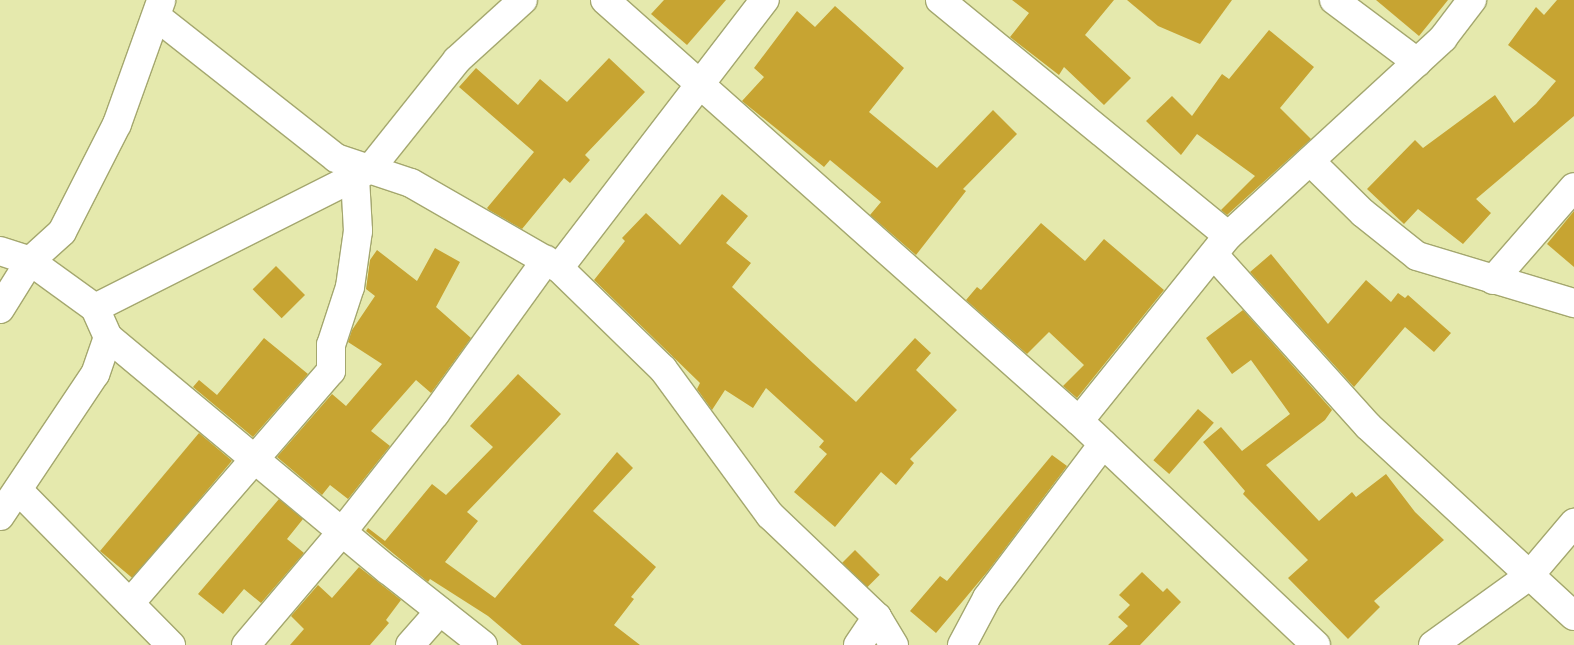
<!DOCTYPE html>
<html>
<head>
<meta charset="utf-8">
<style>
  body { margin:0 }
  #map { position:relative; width:1574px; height:645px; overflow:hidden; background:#e5e9ad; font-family:"Source Serif 4",serif }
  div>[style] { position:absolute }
  .building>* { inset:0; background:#c7a432; transform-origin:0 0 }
  .roads { filter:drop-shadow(1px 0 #a4a76e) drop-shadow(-1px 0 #a4a76e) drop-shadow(0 1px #a4a76e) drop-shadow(0 -1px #a4a76e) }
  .minor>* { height:28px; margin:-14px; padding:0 14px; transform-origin:14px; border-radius:14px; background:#fff }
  span { translate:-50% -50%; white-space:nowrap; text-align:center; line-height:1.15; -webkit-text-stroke:5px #f2f6ba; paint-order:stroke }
</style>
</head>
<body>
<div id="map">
  <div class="building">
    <div style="clip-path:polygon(664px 0,726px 0,687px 45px,651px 14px)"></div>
    <div style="clip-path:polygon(1012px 0,1114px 0,1085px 35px,1131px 78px,1104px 105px,1064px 67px,1059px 75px,1010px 37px,1029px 13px)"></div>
    <div style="clip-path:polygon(1127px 0,1232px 0,1200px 44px,1158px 26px)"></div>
    <div style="clip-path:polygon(1376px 0,1448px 0,1419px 36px)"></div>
    <div style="clip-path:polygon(1557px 0,1574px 0,1574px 116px,1476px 199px,1491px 213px,1463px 244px,1418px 209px,1404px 224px,1367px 189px,1415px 140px,1423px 148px,1495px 95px,1514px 123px,1536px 104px,1556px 81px,1508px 45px,1536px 7px,1544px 15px)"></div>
    <div style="clip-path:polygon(835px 6px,904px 68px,869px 112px,937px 168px,993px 110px,1017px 134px,963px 189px,966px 191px,916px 255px,870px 215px,881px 202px,830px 160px,824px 167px,742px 101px,764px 77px,754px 68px,797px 11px,815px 27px)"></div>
    <div style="clip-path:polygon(1269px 30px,1314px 67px,1280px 108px,1311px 139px,1227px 215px,1221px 210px,1255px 176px,1197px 134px,1181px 155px,1146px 121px,1172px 96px,1192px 116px,1222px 74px,1229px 79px)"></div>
    <div style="clip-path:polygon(609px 58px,645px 92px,585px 155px,590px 160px,570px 183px,564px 178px,522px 229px,489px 210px,487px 208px,534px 152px,459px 87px,476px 68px,518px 105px,540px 79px,567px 102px)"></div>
    <div style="clip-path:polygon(722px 194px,748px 216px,726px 243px,751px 263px,732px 287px,813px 363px,856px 402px,915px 338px,931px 353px,916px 370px,957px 410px,910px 459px,914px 463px,896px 485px,881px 472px,835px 527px,794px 492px,827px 454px,819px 447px,824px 441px,766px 388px,753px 408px,725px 390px,712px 410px,697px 389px,700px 383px,594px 280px,625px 241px,622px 238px,646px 213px,680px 245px)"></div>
    <div style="clip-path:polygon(1574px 211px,1574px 267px,1547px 244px)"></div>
    <div style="clip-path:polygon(1041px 223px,1085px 261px,1104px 239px,1164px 290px,1077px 398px,1063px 386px,1084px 365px,1049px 332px,1027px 354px,966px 300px,977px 287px,981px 290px)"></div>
    <div style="clip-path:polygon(435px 248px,460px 262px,436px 307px,471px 338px,431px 393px,416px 380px,371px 431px,390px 446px,348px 499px,330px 485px,322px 495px,277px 457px,332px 394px,346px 406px,382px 364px,348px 342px,352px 330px,375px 296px,366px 289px,370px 260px,377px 250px,417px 281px)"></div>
    <div style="clip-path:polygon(1271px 254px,1328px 324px,1366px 280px,1391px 302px,1398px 293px,1405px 298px,1408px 295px,1451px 333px,1434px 352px,1405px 327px,1354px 387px,1250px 272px)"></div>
    <div style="left:276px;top:266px;width:41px;height:33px;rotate:45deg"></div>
    <div style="clip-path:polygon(1243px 310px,1332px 410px,1325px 420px,1266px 465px,1319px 521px,1352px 492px,1356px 497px,1386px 474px,1415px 512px,1444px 540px,1374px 601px,1380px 607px,1348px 639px,1288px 578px,1308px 560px,1243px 494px,1245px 491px,1203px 442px,1221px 427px,1242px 451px,1290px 414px,1251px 360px,1232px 374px,1206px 338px)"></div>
    <div style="clip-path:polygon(264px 338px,308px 374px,253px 437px,193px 387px,199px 380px,217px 395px)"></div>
    <div style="clip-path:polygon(518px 374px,561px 414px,467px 512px,478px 521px,445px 562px,495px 598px,617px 452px,633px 468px,593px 511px,656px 567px,631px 597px,634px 599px,614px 625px,640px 645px,522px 645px,488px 616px,430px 579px,428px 582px,366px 531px,368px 528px,385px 541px,432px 484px,446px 495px,493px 447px,470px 426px)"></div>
    <div style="left:1198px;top:409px;width:21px;height:68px;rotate:41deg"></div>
    <div style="left:199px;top:433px;width:43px;height:154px;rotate:40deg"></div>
    <div style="clip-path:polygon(1052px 455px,1067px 466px,988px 571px,936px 633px,910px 611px,940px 576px,947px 581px)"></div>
    <div style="clip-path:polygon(279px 499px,303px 519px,287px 539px,304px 553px,261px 603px,244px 589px,223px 614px,198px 594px)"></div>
    <div style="left:855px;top:550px;width:35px;height:18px;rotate:45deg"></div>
    <div style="clip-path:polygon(359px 567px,401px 600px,386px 620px,389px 623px,370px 645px,290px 645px,304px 629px,291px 616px,318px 585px,332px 598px)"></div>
    <div style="clip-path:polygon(1142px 572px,1163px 592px,1167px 588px,1181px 602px,1140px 645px,1108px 645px,1128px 626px,1118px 617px,1130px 605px,1119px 595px)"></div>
  </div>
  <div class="roads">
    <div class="minor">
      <div style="left:605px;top:0;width:634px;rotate:41.61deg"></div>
      <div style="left:1079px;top:421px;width:326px;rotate:43.4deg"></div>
      <div style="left:940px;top:0;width:372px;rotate:39.3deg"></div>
      <div style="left:1334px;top:0;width:104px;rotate:36.8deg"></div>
      <div style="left:157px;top:17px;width:228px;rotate:38.2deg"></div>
      <div style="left:336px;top:158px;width:79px;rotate:18.4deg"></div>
      <div style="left:411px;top:183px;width:171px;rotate:29.9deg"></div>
      <div style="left:559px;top:268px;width:145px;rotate:44.2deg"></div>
      <div style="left:663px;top:369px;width:181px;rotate:53.8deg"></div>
      <div style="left:770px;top:515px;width:148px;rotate:43.6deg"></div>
      <div style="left:877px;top:617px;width:33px;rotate:59deg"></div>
      <div style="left:1310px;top:161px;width:74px;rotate:44.5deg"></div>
      <div style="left:1363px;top:213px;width:69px;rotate:38.5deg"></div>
      <div style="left:1417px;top:256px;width:164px;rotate:16.7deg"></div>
      <div style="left:0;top:251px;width:32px;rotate:18deg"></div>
      <div style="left:30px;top:261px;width:80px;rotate:35.9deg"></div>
      <div style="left:95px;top:308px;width:32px;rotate:66deg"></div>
      <div style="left:108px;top:337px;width:39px;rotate:109deg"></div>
      <div style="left:95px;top:374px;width:171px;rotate:123.8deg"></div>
      <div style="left:1214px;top:255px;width:230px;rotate:48deg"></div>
      <div style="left:1368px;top:426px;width:280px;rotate:42.7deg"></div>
      <div style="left:559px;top:268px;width:338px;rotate:-52.5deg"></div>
      <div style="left:1493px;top:280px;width:123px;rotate:-48.9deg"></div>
      <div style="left:95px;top:308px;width:308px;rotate:-26.8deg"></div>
      <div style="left:370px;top:169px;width:139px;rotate:-51.4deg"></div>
      <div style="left:457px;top:60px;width:89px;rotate:-42.3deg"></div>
      <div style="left:0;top:309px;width:57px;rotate:-58deg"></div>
      <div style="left:30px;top:261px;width:43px;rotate:-42.2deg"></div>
      <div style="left:62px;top:232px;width:121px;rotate:-63deg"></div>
      <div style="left:117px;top:124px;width:131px;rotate:-70.3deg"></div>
      <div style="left:108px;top:337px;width:364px;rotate:39.8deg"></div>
      <div style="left:388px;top:570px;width:121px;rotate:38.3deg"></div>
      <div style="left:1079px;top:421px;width:238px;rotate:-51.2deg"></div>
      <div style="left:1228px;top:236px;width:292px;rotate:-42.6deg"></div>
      <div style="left:1443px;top:38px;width:48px;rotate:-52.7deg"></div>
      <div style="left:18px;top:490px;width:218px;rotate:45.4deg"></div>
      <div style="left:130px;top:603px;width:307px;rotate:-49.1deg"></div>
      <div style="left:331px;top:371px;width:26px;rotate:-90deg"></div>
      <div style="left:331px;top:345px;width:61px;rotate:-71.9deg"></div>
      <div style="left:350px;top:287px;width:57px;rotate:-81.9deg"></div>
      <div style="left:358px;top:231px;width:53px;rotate:-93.2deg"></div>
      <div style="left:246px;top:645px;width:148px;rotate:-49.7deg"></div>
      <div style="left:342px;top:532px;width:150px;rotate:-51.8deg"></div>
      <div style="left:435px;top:414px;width:190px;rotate:-54.2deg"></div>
      <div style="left:410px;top:645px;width:45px;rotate:-48.6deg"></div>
      <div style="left:858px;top:645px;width:34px;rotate:-56deg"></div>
      <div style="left:962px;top:645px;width:53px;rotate:-62deg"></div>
      <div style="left:987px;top:598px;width:193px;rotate:-53deg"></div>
      <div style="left:1433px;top:645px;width:118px;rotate:-35.7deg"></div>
      <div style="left:1529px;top:576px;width:70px;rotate:-49.7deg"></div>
    </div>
  </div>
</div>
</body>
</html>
